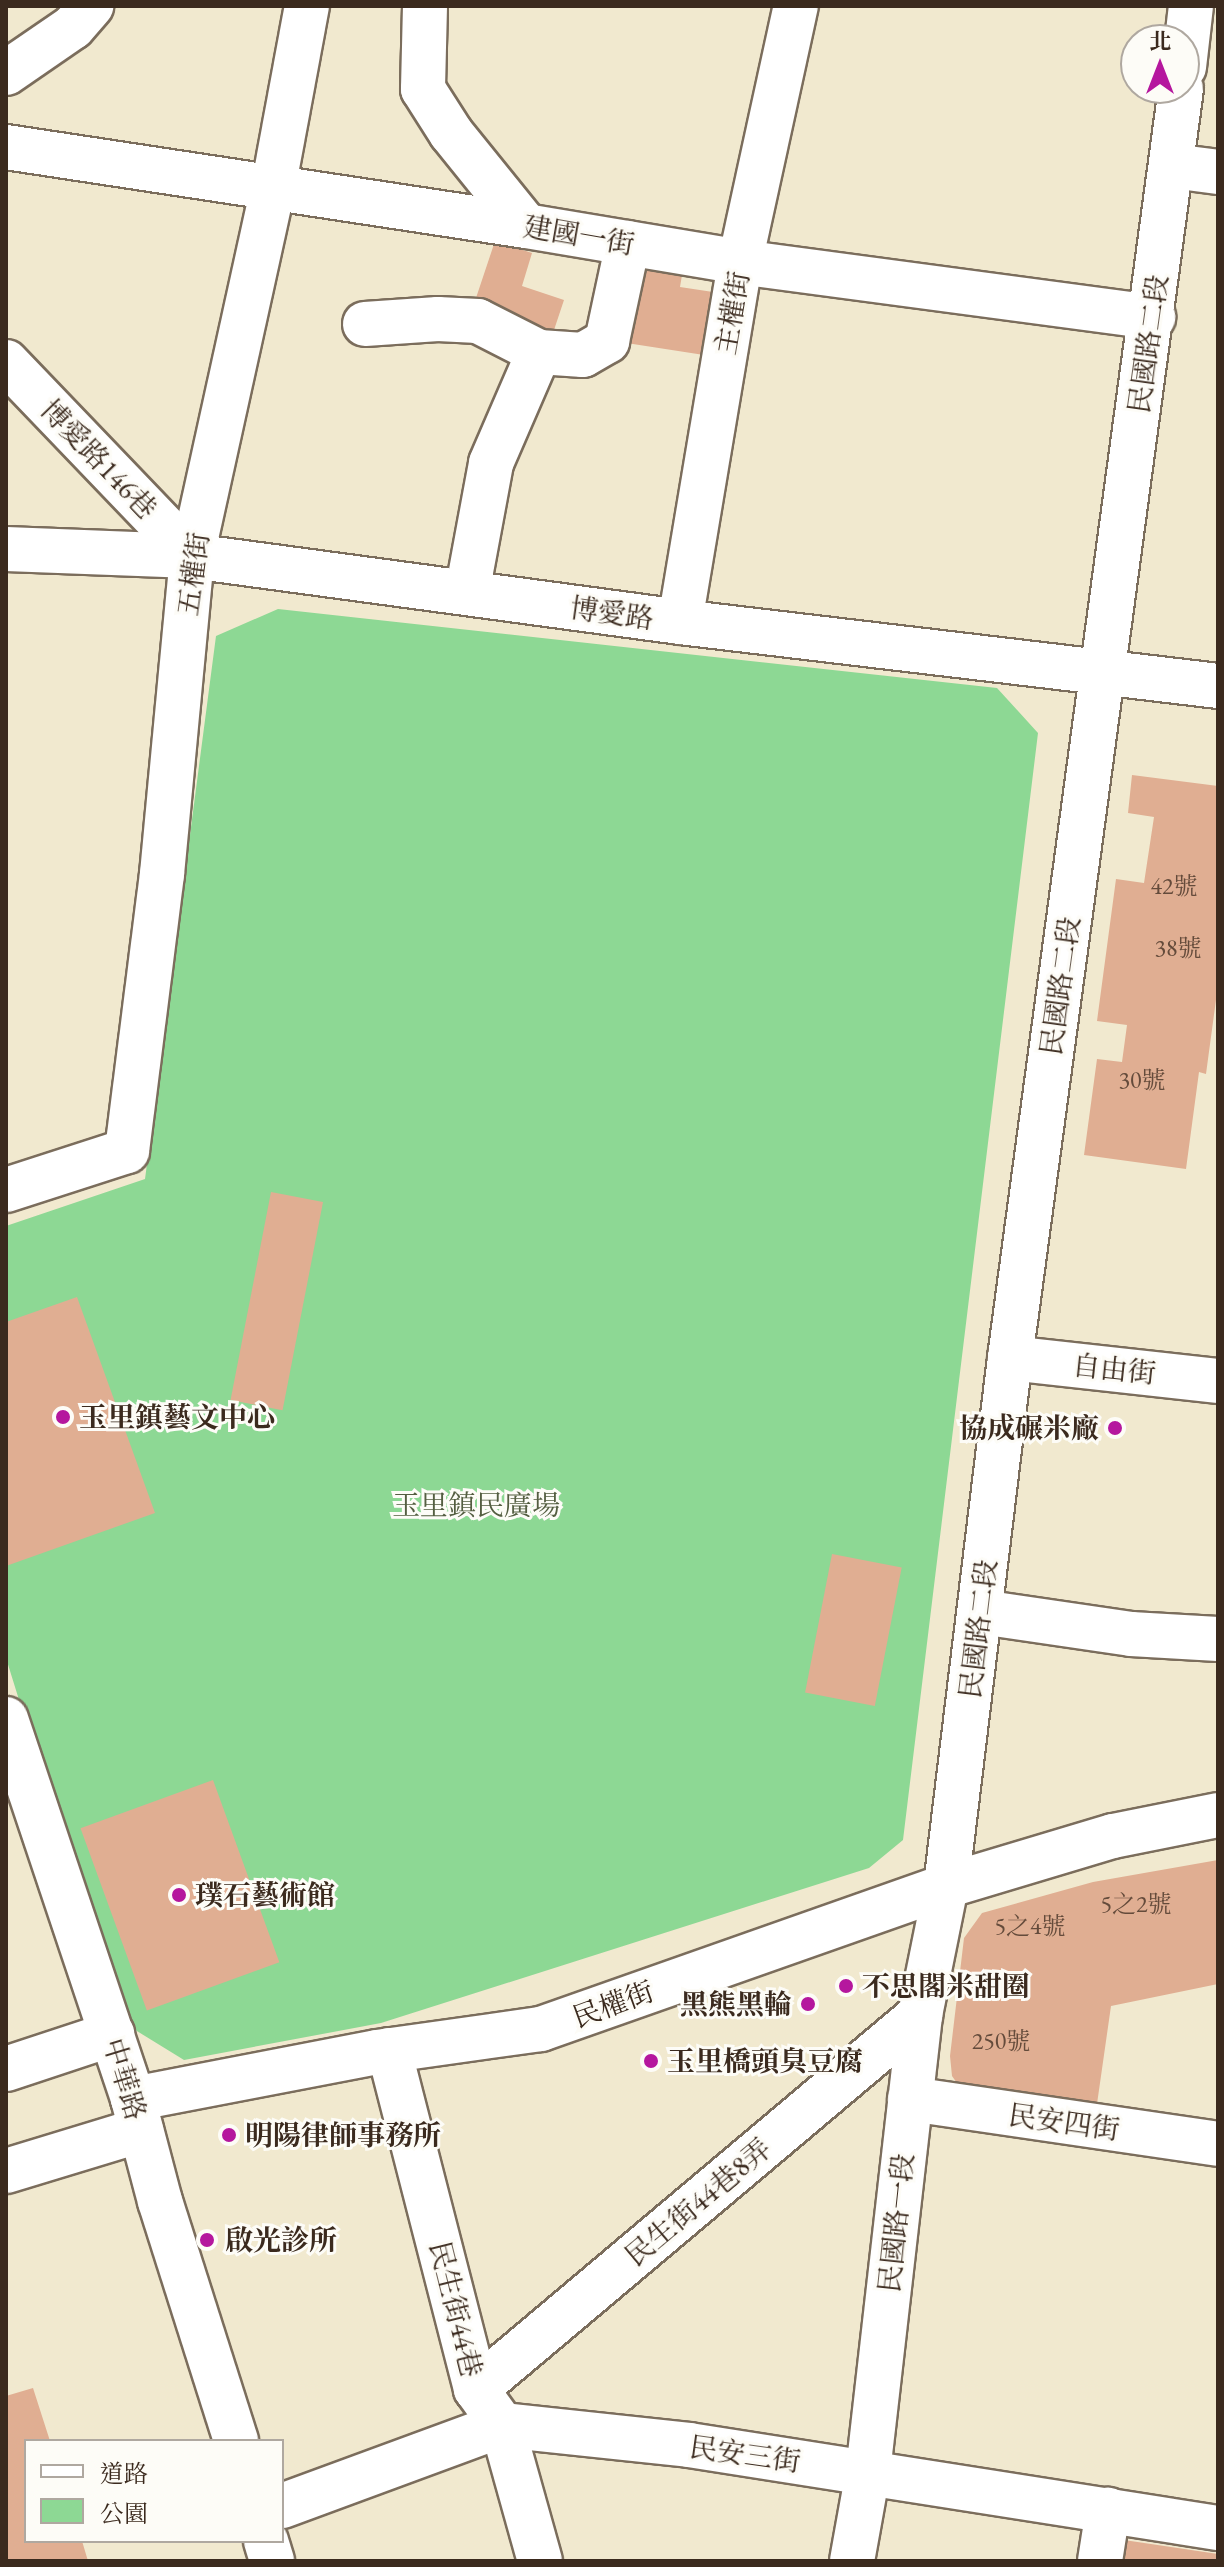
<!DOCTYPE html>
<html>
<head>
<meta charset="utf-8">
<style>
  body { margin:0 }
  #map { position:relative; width:1224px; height:2567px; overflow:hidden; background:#f1e9cf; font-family:"EB Garamond","Noto Serif TC",serif }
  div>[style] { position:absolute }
  .green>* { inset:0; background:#8dd894 }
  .building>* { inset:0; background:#e0ae92; transform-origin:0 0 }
  .roads { filter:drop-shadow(2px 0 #7b6d5c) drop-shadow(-2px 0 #7b6d5c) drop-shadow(0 2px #7b6d5c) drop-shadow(0 -2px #7b6d5c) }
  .minor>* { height:44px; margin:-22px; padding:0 22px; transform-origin:22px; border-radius:22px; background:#fff }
  .dots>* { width:22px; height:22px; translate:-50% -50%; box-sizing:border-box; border:4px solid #fdfcf7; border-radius:50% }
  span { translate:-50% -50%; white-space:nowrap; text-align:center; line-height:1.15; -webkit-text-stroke:6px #fdfcf7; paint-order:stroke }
  .number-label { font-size:24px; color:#644b3b }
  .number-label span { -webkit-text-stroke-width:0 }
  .street-label { font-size:28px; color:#3b2a1e }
  .poi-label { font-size:28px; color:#3b2a1e; font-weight:700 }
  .left { translate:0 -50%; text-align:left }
  .right { translate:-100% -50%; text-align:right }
  .park-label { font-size:28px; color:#545e41 }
  .frame { position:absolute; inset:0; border:8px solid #3b2a1e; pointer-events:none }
  .legend { position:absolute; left:24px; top:2439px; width:260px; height:104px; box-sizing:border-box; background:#fdfcf7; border:2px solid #afa8a0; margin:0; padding:10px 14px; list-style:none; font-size:24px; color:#3b2a1e }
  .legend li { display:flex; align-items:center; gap:16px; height:40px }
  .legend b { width:40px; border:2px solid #afa8a0 }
  .north { position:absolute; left:1120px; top:24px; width:80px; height:80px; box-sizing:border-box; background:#fdfcf7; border:2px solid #afa8a0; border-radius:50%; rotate:0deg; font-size:22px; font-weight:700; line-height:32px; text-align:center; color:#3b2a1e }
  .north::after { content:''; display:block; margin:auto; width:28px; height:36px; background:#b5179e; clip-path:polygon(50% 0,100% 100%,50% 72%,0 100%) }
</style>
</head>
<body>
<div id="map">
  <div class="green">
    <div style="clip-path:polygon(278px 609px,997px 688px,1038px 733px,903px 1840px,869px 1868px,381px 2023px,184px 2060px,132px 2028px,65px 1848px,6px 1658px,6px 1226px,145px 1179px,216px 636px)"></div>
  </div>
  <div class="building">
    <div style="clip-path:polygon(495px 241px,532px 253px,522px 286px,564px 300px,552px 336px,472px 310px)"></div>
    <div style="clip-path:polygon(649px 269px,682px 275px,680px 287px,713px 292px,704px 355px,620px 342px,621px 301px)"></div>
    <div style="clip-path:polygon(1132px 775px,1218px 786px,1218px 985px,1206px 1074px,1199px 1072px,1186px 1169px,1084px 1155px,1097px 1059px,1122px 1062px,1127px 1025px,1097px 1021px,1116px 879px,1144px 883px,1154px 817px,1128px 813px)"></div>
    <div style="left:271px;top:1192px;width:53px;height:212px;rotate:11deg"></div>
    <div style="clip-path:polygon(77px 1297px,155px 1513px,6px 1566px,6px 1322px)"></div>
    <div style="left:832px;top:1554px;width:71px;height:141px;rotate:11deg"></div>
    <div style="left:213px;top:1780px;width:194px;height:141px;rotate:70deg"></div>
    <div style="clip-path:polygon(1218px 1860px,1218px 1984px,1111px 2006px,1097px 2104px,959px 2086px,952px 2076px,950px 2056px,964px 1938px,982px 1913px,1093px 1882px)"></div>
    <div style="clip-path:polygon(33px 2388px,50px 2441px,26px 2441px,26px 2541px,82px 2541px,88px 2561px,6px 2561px,6px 2396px)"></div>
    <div style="clip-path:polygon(1124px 2540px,1218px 2554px,1218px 2561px,1121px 2561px)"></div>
  </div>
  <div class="roads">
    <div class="minor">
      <div style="left:425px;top:6px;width:83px;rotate:91.4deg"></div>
      <div style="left:423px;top:89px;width:52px;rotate:57.5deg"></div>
      <div style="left:451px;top:133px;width:119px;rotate:51.1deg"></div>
      <div style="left:1184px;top:67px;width:61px;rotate:-83.5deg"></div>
      <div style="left:6px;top:73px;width:81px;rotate:-34.5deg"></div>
      <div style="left:73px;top:27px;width:28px;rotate:-49deg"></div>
      <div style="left:6px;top:147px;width:526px;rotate:8.64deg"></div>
      <div style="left:526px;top:226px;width:217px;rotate:9.5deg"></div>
      <div style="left:740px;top:262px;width:417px;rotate:7.6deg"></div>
      <div style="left:1172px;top:166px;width:46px;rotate:7.4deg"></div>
      <div style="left:365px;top:324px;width:73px;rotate:-3.9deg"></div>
      <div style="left:438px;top:319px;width:40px;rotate:2.9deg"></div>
      <div style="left:478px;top:321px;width:68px;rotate:26.9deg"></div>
      <div style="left:6px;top:362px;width:269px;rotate:46.2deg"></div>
      <div style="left:6px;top:549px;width:186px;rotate:2.2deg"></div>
      <div style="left:192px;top:556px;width:492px;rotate:7.7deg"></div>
      <div style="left:680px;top:622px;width:542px;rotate:6.78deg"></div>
      <div style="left:467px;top:593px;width:132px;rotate:-79.5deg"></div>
      <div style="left:491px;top:463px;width:121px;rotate:-66.6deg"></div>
      <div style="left:539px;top:352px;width:44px;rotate:3.9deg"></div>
      <div style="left:583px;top:355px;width:28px;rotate:-30deg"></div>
      <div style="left:607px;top:341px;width:100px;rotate:-77.9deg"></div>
      <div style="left:680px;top:622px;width:365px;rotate:-80.5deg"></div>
      <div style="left:740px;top:262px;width:262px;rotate:-77.7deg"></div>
      <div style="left:6px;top:1190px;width:127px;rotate:-17.9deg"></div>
      <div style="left:127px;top:1151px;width:279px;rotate:-82.8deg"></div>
      <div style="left:162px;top:874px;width:319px;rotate:-84.6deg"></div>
      <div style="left:192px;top:556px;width:376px;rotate:-77.6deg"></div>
      <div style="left:273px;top:189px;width:186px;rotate:-79.5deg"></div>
      <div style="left:1010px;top:1358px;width:209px;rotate:6.3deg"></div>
      <div style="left:981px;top:1612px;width:152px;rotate:8.3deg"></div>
      <div style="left:1131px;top:1634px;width:87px;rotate:3.3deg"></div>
      <div style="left:6px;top:1719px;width:401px;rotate:71.5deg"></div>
      <div style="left:133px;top:2099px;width:106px;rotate:75.2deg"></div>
      <div style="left:160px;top:2201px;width:252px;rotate:72.4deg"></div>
      <div style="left:389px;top:2050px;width:350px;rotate:75.6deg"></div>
      <div style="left:476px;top:2389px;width:44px;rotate:54.2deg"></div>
      <div style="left:502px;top:2425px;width:141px;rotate:74.4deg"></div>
      <div style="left:6px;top:2069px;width:112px;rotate:-18.3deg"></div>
      <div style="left:133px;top:2099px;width:248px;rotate:-10.9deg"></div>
      <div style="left:377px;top:2052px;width:166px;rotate:-8deg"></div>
      <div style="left:541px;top:2029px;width:430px;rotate:-19.4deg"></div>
      <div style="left:946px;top:1886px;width:174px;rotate:-16.7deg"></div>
      <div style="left:1113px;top:1836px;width:107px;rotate:-11.3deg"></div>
      <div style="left:910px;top:2099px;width:311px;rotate:8.3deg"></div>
      <div style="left:6px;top:2171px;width:141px;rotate:-16.9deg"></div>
      <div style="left:476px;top:2389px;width:581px;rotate:-40.11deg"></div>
      <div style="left:282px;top:2506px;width:234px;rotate:-20.2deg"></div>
      <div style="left:502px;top:2425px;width:188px;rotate:6.1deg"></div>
      <div style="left:689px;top:2445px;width:535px;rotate:8.92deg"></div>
      <div style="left:266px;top:2541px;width:21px;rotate:73deg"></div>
      <div style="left:852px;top:2561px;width:90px;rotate:-79.8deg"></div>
      <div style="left:868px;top:2472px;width:460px;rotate:-83.5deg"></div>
      <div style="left:920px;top:2015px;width:132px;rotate:-78.6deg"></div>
      <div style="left:946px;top:1886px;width:532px;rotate:-83.09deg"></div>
      <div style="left:1010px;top:1358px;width:1281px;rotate:-82.33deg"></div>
      <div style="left:1100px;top:2561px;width:52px;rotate:-81.1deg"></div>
    </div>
  </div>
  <div class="dots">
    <div style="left:63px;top:1417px;background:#b5179e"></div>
    <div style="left:1115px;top:1428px;background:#b5179e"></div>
    <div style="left:179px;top:1895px;background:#b5179e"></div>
    <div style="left:846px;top:1986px;background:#b5179e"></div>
    <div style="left:808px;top:2004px;background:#b5179e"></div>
    <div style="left:651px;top:2061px;background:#b5179e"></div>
    <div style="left:229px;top:2135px;background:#b5179e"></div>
    <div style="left:207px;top:2240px;background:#b5179e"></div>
  </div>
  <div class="number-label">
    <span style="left:1174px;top:886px">42號</span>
    <span style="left:1178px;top:948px">38號</span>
    <span style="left:1142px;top:1080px">30號</span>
    <span style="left:1136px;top:1904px">5之2號</span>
    <span style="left:1030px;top:1926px">5之4號</span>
    <span style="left:1001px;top:2041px">250號</span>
  </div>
  <div class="street-label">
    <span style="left:579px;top:235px;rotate:10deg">建國一街</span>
    <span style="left:732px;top:313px;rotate:-80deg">主權街</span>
    <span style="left:1148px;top:344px;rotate:-82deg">民國路二段</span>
    <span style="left:99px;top:459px;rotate:46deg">博愛路146巷</span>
    <span style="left:193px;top:574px;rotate:-82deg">五權街</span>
    <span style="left:612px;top:613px;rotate:8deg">博愛路</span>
    <span style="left:1060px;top:986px;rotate:-82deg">民國路二段</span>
    <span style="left:1114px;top:1369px;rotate:6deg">自由街</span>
    <span style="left:978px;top:1629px;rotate:-83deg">民國路二段</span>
    <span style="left:613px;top:2004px;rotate:-20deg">民權街</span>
    <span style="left:125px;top:2079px;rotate:73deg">中華路</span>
    <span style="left:1064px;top:2122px;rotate:8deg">民安四街</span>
    <span style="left:698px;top:2202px;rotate:-40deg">民生街44巷8弄</span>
    <span style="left:896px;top:2223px;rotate:-84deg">民國路一段</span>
    <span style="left:456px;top:2309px;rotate:76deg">民生街44巷</span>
    <span style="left:745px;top:2454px;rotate:8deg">民安三街</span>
  </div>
  <div class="poi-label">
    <span class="left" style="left:79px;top:1417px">玉里鎮藝文中心</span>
    <span class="right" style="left:1099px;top:1428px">協成碾米廠</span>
    <span class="left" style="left:195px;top:1895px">璞石藝術館</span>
    <span class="left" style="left:862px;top:1986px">不思閣米甜圈</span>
    <span class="right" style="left:792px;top:2004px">黑熊黑輪</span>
    <span class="left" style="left:667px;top:2061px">玉里橋頭臭豆腐</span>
    <span class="left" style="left:245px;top:2135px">明陽律師事務所</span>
    <span class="left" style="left:225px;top:2240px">啟光診所</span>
  </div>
  <div class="park-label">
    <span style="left:476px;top:1505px">玉里鎮民廣場</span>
  </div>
  <div class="frame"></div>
  <ul class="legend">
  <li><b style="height:10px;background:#fff"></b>道路</li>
  <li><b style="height:22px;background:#8dd894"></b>公園</li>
  </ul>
  <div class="north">北</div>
</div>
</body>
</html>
